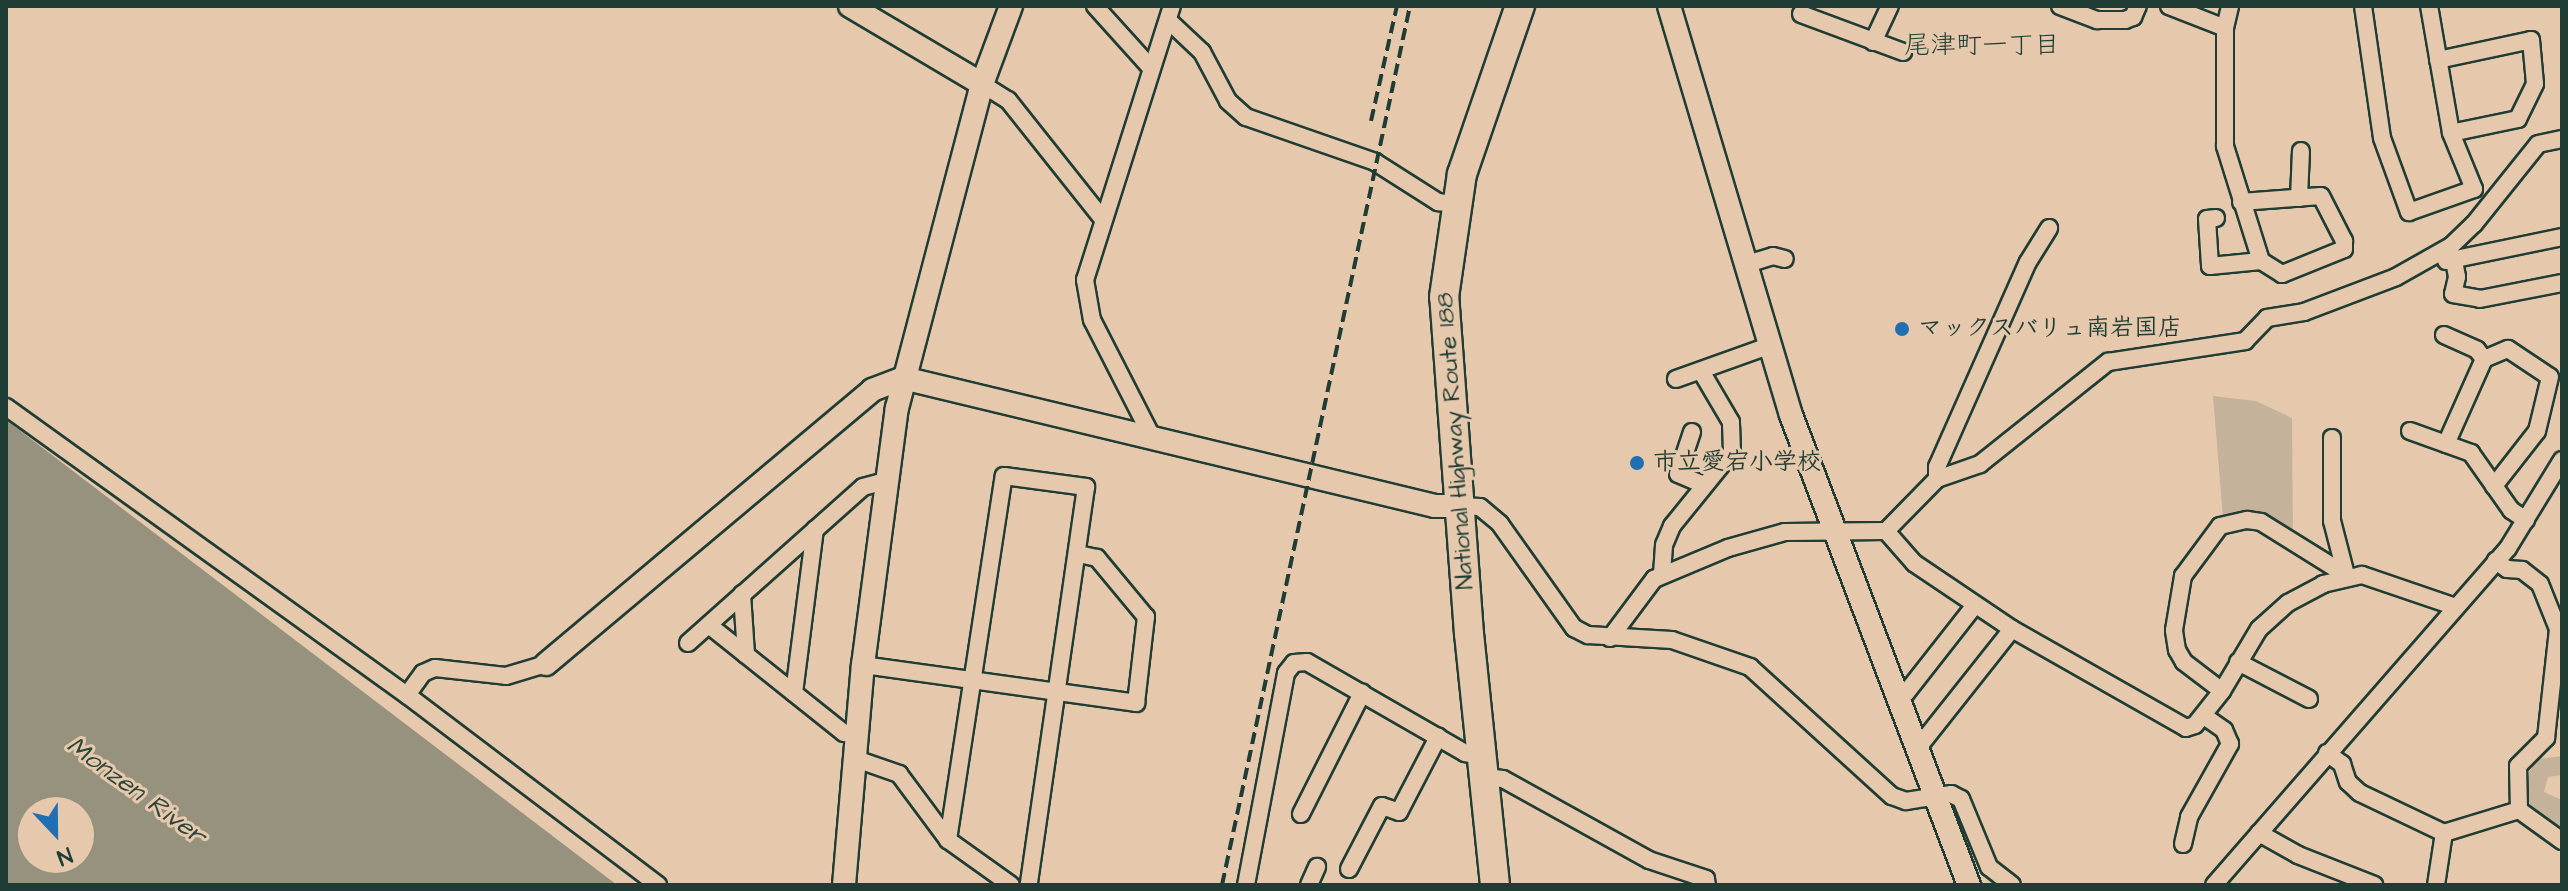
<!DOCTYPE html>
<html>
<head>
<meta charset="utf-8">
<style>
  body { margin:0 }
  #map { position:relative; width:2568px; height:891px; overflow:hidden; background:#e6c9ad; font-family:"Architects Daughter","Klee One",sans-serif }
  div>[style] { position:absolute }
  .green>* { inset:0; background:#c5b29a }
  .water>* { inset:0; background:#97927d }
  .roads { filter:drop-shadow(2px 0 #1f3d34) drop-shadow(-2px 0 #1f3d34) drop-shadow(0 2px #1f3d34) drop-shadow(0 -2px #1f3d34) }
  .street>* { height:16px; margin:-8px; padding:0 8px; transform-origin:8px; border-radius:8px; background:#e6c9ad }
  .secondary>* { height:22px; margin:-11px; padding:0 11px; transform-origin:11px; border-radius:11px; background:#e6c9ad }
  .highway>* { height:28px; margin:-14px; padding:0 14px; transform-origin:14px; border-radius:14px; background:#e6c9ad }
  .rail>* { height:4px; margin-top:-2px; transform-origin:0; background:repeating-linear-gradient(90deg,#1f3d34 0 12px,transparent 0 18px) }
  .dots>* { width:22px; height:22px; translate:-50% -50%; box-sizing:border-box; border:4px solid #e6c9ad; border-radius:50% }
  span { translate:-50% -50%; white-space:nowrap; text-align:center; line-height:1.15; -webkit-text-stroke:6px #e6c9ad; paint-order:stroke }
  .poi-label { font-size:24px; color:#1f3d34; font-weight:700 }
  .left { translate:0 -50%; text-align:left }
  .street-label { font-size:24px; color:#1f3d34 }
  .neighbourhood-label { font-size:26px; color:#1f3d34 }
  .water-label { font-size:26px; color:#2b463b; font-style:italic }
  .frame { position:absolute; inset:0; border:8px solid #1f3d34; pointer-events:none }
  .north { position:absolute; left:16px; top:795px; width:80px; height:80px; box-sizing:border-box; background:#e6c9ad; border:2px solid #96917d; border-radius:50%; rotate:158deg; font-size:22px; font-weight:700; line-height:32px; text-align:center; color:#1f3d34 }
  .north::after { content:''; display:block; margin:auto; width:28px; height:36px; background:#1f6fb2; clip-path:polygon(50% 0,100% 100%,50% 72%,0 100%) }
</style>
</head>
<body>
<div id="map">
  <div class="green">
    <div style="clip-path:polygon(2213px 396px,2256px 401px,2292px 418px,2293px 539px,2223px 518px)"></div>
    <div style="clip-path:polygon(2562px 756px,2562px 775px,2548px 777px,2544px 792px,2562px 800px,2562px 835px,2531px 812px,2523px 793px,2524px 779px,2538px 759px)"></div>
  </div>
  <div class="water">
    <div style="clip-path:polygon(evenodd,6px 420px,617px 885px,6px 885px,6px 420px,32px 811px,80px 811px,80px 859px,32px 859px,32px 811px)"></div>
  </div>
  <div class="roads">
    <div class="street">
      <div style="left:1095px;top:6px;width:84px;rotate:47.9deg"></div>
      <div style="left:2060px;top:6px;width:40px;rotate:21deg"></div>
      <div style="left:2097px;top:20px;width:28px"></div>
      <div style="left:2125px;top:20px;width:9px;rotate:-21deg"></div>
      <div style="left:2133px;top:17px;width:12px;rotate:-66deg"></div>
      <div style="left:2169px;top:6px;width:60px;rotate:21.4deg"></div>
      <div style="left:2363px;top:6px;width:133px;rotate:81.8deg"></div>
      <div style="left:2382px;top:138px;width:79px;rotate:70deg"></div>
      <div style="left:2409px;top:212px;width:69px;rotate:-19.5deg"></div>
      <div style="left:2474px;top:189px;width:61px;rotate:-112.3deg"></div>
      <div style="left:2451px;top:133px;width:129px;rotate:-99.8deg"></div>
      <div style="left:1801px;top:14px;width:109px;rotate:20.4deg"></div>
      <div style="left:1169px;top:21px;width:45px;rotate:43.2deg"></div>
      <div style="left:1202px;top:52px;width:55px;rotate:62deg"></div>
      <div style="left:1228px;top:101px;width:24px;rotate:42deg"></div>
      <div style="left:1246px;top:117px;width:137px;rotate:19.2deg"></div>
      <div style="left:1375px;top:162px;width:75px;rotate:32.4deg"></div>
      <div style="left:1438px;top:202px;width:17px;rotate:7deg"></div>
      <div style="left:1873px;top:42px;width:40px;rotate:-65deg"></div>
      <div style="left:2438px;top:60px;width:95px;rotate:-12.1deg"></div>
      <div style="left:2531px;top:40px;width:44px;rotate:84.8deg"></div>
      <div style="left:2535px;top:84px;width:39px;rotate:116deg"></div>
      <div style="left:2518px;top:119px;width:68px;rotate:168.2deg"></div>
      <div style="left:982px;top:84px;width:31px;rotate:32deg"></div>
      <div style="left:1008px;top:100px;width:149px;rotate:51.5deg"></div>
      <div style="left:2299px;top:198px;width:47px;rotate:-87.6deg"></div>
      <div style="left:2241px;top:202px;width:80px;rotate:-4.3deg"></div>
      <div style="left:2321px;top:196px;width:51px;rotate:62.9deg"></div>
      <div style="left:2344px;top:241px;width:8px;rotate:90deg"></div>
      <div style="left:2344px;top:249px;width:67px;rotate:158deg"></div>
      <div style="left:2282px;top:274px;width:25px;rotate:-148deg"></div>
      <div style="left:2216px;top:218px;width:9px;rotate:174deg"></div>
      <div style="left:2207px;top:219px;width:47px;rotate:86.3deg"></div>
      <div style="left:2210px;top:266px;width:51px;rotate:-5.6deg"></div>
      <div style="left:2261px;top:261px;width:121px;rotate:-107.4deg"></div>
      <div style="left:2225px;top:146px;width:118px;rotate:-90deg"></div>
      <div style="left:2225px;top:28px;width:23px;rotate:-77deg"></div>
      <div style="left:2446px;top:261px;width:118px;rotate:-11.7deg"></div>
      <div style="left:2454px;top:261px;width:16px;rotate:79deg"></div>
      <div style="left:2457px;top:277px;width:17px;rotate:103deg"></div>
      <div style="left:2453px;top:294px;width:27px;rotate:10deg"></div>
      <div style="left:2480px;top:299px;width:84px;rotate:-11deg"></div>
      <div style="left:1747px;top:264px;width:27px;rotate:-17deg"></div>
      <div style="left:1773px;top:256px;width:12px;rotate:14deg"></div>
      <div style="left:2444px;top:335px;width:36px;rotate:24deg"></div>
      <div style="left:2477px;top:350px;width:11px;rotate:52deg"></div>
      <div style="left:1676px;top:379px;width:101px;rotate:-19.7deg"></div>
      <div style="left:6px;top:407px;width:494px;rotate:35.7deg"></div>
      <div style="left:407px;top:695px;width:315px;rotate:37.1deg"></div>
      <div style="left:2410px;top:431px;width:65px;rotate:19.8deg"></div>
      <div style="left:2471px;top:453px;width:70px;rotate:54.9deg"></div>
      <div style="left:2511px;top:510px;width:18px;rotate:34deg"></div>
      <div style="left:1692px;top:432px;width:44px;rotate:108.4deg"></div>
      <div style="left:1678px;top:474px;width:28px;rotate:23deg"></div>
      <div style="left:1152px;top:437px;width:131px;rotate:-117.1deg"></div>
      <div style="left:1092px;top:320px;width:41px;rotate:-99.9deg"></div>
      <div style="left:1085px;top:280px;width:287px;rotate:-72.4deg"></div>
      <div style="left:2446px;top:444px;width:93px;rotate:-65.9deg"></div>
      <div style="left:2484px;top:359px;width:26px;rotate:-23deg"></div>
      <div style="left:2508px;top:349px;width:50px;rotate:33.7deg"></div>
      <div style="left:2550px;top:377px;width:56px;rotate:103.5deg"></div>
      <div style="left:2537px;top:431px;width:70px;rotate:128deg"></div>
      <div style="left:1937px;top:479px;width:12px;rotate:-90deg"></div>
      <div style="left:1937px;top:467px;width:224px;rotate:-66.1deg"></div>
      <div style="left:2028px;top:262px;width:40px;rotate:-58deg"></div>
      <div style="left:1460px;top:506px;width:20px;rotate:3deg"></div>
      <div style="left:1480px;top:507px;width:26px;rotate:40deg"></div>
      <div style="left:1500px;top:524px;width:128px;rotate:54.6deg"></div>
      <div style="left:1574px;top:628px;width:16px;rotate:27deg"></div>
      <div style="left:1588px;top:635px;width:84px;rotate:3.4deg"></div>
      <div style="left:1672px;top:640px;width:83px;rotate:19.1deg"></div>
      <div style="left:1750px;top:667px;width:192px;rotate:42.3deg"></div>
      <div style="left:1892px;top:796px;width:15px;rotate:20deg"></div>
      <div style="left:1906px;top:801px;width:46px;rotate:-8.8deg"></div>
      <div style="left:1951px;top:794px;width:11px;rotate:27deg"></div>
      <div style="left:1961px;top:799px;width:74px;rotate:67.6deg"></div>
      <div style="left:1989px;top:867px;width:29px;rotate:38deg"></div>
      <div style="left:1886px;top:531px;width:43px;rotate:48.8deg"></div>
      <div style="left:1914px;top:563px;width:118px;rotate:34deg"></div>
      <div style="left:2012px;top:629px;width:200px;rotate:29.6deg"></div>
      <div style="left:2186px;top:728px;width:9px;rotate:-18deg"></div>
      <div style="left:2195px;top:725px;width:43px;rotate:-51.5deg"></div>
      <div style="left:2222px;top:691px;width:72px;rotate:-59.2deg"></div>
      <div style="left:2259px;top:629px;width:39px;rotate:-42deg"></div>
      <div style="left:2288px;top:603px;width:40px;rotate:-28deg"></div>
      <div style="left:2323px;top:584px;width:40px;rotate:-13deg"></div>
      <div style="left:2362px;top:575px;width:99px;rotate:18.8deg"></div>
      <div style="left:1662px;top:574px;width:29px;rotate:-86deg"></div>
      <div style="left:1664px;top:545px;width:21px;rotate:-67deg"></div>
      <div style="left:1672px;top:526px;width:95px;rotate:-51deg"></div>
      <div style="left:1732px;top:452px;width:30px;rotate:-92deg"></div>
      <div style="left:1731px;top:422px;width:59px;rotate:-120.5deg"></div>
      <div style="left:742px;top:594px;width:61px;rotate:86.2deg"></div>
      <div style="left:710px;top:626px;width:171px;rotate:38.6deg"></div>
      <div style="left:844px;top:733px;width:14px;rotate:4deg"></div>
      <div style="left:1610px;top:638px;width:74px;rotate:-53.3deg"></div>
      <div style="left:1654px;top:579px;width:80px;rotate:-22.7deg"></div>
      <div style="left:1728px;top:548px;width:59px;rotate:-15.7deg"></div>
      <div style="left:1785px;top:532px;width:101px;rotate:-0.6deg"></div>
      <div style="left:1886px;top:531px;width:73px;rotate:-45.6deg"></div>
      <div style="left:1937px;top:479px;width:46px;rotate:-19.2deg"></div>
      <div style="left:1980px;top:464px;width:164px;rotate:-38.6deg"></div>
      <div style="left:2108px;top:362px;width:139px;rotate:-8.7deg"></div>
      <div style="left:2245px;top:341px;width:32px;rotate:-46deg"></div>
      <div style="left:2267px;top:318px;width:37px;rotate:-9deg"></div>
      <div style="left:2304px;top:312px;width:98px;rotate:-20.8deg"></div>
      <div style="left:2396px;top:277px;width:63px;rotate:-29.4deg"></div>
      <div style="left:2451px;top:246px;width:32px;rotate:-44deg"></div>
      <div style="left:2474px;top:224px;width:102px;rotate:-51.3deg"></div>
      <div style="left:2538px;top:144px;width:25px;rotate:-12deg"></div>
      <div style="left:688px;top:643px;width:234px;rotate:-41.7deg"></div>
      <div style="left:863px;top:487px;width:24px;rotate:-15deg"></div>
      <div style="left:2238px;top:662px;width:80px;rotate:27.5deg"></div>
      <div style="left:863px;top:665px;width:276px;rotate:7.9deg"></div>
      <div style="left:1136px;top:703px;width:87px;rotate:-83.4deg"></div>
      <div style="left:1146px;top:617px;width:77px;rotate:-129.7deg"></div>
      <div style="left:1097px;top:558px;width:19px;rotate:-168deg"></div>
      <div style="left:2222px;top:691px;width:48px;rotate:-142.7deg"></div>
      <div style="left:2184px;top:662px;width:14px;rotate:-120deg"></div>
      <div style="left:2177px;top:650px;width:20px;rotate:-99deg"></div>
      <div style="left:2174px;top:630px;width:55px;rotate:-80.5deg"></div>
      <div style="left:2183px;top:576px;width:62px;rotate:-53.5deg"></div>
      <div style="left:2220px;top:526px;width:28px;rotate:-13deg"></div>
      <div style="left:2247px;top:520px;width:14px;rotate:8deg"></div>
      <div style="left:2261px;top:522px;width:100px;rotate:31.9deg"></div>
      <div style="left:2346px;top:575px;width:56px;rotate:-104.5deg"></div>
      <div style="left:2332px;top:521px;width:83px;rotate:-90deg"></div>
      <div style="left:794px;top:693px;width:165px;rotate:-82.7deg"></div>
      <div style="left:407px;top:695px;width:27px;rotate:-54deg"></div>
      <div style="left:423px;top:673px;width:13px;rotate:-23deg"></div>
      <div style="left:435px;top:668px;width:71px;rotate:6.4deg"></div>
      <div style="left:506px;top:676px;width:42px;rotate:-16.7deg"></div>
      <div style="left:1897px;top:698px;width:10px;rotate:-29deg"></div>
      <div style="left:1906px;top:693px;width:112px;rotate:-51.9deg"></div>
      <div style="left:1917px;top:749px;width:153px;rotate:-51.6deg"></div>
      <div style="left:2327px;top:753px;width:19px;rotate:36deg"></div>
      <div style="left:2342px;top:764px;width:19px;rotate:72deg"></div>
      <div style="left:2348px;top:782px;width:16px;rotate:43deg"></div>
      <div style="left:2360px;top:793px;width:93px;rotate:25.5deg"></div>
      <div style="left:2444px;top:833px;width:78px;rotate:-17deg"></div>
      <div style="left:2519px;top:810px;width:44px;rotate:-91.3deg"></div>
      <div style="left:2518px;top:766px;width:40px;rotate:-45deg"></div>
      <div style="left:2546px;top:738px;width:110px;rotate:-83.7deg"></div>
      <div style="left:2558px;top:629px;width:48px;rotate:-111.8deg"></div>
      <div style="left:2540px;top:584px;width:23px;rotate:-142deg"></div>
      <div style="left:2522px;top:570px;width:15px;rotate:-176deg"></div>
      <div style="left:2507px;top:569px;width:14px;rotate:-144deg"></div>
      <div style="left:856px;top:759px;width:46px;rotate:19.2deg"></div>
      <div style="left:899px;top:774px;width:82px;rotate:53.4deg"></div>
      <div style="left:948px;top:840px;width:77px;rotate:35.5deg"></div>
      <div style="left:1484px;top:777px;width:19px;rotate:6deg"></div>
      <div style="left:1503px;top:779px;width:167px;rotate:29deg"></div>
      <div style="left:1649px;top:860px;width:60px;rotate:18.4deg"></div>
      <div style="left:1706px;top:879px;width:6px;rotate:81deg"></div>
      <div style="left:2519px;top:810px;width:53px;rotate:35.8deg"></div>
      <div style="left:1301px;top:814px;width:136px;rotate:-63.2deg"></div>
      <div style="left:2259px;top:833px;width:45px;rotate:29.4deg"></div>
      <div style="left:2298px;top:855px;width:82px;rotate:21.5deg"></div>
      <div style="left:948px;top:840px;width:368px;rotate:-81.3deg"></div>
      <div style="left:1004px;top:476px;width:83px;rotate:7.6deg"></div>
      <div style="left:1086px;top:487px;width:402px;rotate:98.2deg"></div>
      <div style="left:2183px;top:844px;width:28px;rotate:-77deg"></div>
      <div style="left:2189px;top:817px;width:84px;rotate:-60.7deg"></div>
      <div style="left:2230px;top:744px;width:15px;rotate:-113deg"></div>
      <div style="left:2224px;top:730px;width:24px;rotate:-145deg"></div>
      <div style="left:1349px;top:869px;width:71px;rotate:-62.4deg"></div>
      <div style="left:1382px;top:806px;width:18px;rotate:19deg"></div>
      <div style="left:1399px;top:812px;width:85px;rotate:-62.5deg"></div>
      <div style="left:1246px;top:885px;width:216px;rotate:-79.3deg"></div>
      <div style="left:1286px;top:673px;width:13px;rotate:-51deg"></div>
      <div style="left:1294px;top:663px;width:13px;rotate:-4deg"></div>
      <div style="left:1307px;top:662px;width:182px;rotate:29.9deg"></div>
      <div style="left:1465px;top:753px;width:17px;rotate:10deg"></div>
      <div style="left:1309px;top:885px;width:20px;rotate:-66deg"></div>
      <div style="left:2214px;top:885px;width:447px;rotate:-48.9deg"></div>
      <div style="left:2508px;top:548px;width:103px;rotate:-58.5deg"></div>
      <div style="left:2436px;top:885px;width:53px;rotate:-81.3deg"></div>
    </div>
    <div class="secondary">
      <div style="left:850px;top:6px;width:153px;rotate:30.6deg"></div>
      <div style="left:1669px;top:6px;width:427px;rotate:73.4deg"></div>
      <div style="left:1791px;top:415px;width:503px;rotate:69.26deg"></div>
      <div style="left:546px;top:664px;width:426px;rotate:-40deg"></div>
      <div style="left:872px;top:390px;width:33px;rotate:-21deg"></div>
      <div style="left:903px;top:378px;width:547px;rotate:13.53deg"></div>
      <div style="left:1435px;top:506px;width:25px"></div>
      <div style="left:844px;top:885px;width:221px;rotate:-85.1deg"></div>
      <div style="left:863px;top:665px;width:259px;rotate:-82.5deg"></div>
      <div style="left:897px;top:408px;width:335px;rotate:-75.3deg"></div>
      <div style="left:982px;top:84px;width:83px;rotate:-69.6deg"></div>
    </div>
    <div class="highway">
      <div style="left:1495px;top:885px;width:252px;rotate:-95.9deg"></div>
      <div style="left:1469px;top:634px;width:338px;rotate:-94.2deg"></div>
      <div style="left:1444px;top:297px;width:124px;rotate:-81.7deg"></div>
      <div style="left:1462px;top:174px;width:178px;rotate:-71deg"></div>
    </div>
  </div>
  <div class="rail">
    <div style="left:1371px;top:121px;width:118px;rotate:-77.3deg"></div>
    <div style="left:1222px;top:885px;width:899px;rotate:-77.93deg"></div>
  </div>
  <div class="dots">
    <div style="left:1902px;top:329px;background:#1f6fb2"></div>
    <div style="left:1637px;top:463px;background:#1f6fb2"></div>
  </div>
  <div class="poi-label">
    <span class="left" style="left:1918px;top:329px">マックスバリュ南岩国店</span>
    <span class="left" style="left:1653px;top:463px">市立愛宕小学校</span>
  </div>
  <div class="street-label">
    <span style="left:1456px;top:441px;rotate:-94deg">National Highway Route 188</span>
  </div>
  <div class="neighbourhood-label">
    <span style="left:1982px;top:46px">尾津町一丁目</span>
  </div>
  <div class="water-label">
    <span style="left:136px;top:791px;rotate:36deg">Monzen River</span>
  </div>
  <div class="frame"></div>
  <div class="north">N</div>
</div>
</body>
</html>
